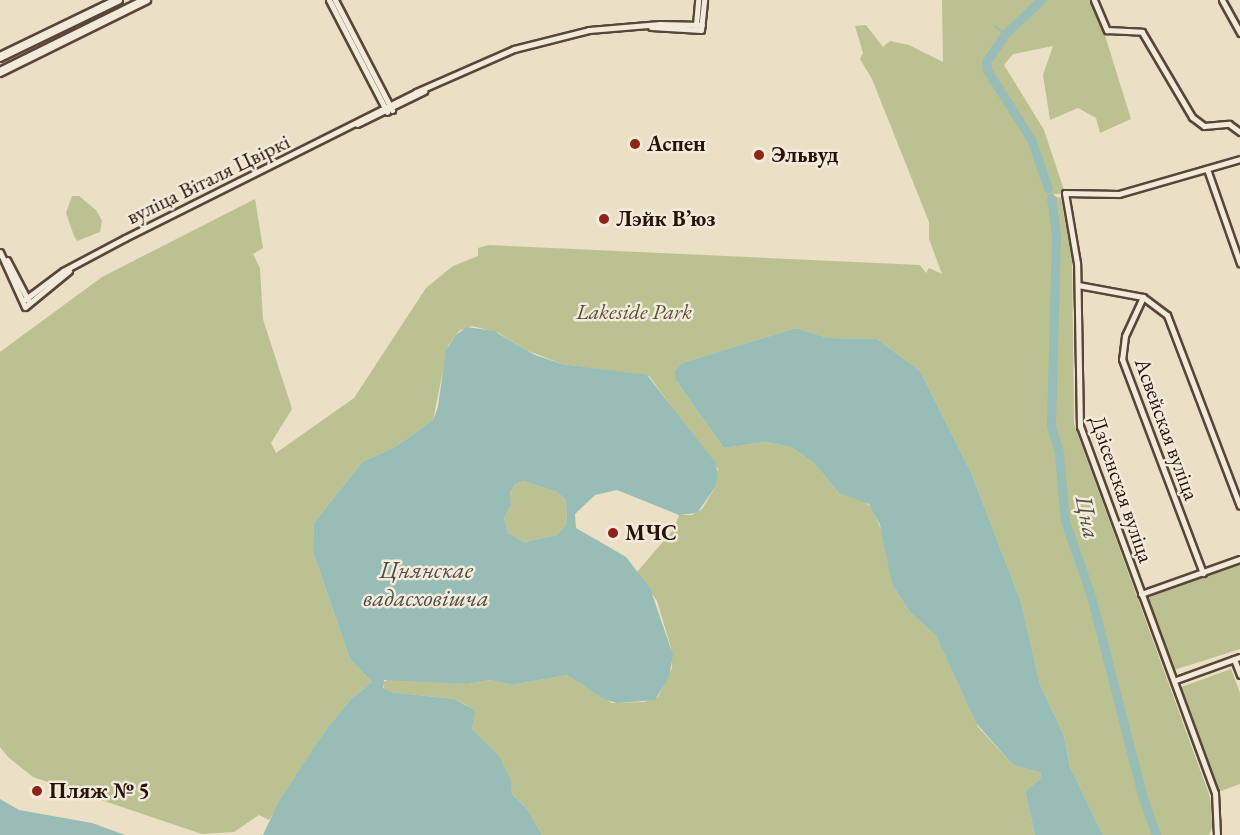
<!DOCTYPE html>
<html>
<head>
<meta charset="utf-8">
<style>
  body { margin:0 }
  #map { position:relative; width:1240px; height:835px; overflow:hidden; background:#ebdfc6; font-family:"EB Garamond",serif }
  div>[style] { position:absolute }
  .green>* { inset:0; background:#bcc192 }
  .water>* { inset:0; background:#98bcb6 }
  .stream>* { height:1.5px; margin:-0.75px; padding:0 0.75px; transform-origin:0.75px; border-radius:0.75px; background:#98bcb6 }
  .river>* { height:9px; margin:-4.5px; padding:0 4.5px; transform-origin:4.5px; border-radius:4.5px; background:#98bcb6 }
  .roads { filter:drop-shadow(2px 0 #594638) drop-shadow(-2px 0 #594638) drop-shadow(0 2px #594638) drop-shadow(0 -2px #594638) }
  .street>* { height:5px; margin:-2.5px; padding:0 2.5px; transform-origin:2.5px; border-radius:2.5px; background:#f2eada }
  .secondary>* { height:8px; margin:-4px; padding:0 4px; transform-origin:4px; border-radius:4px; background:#f2eada }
  .dots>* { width:16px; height:16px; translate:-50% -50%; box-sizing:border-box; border:3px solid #f2eada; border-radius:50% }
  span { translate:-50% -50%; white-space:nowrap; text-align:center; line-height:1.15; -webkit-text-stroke:5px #f2eada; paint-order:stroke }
  .poi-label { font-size:22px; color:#281309; font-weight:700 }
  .left { translate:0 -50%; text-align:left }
  .street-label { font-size:22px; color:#281309 }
  .park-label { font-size:22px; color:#5c5039; font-style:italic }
  .water-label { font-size:24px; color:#4f4e46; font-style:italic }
</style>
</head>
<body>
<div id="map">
  <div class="green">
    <div style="clip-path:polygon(942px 0,1094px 0,1131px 119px,1100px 133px,1096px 118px,1078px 108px,1050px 120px,1043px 75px,1053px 46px,1013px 54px,1004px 65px,1044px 130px,1065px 193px,1049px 195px,1061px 198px,1072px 258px,1074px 424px,1210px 797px,1213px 825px,1209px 835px,1103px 835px,1070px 767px,1064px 736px,1040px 684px,1021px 602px,971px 472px,920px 371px,877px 339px,828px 338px,796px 328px,682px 363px,675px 370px,677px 382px,724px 448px,765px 442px,791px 447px,814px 463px,839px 493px,864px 501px,872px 508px,883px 534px,892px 584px,909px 611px,936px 636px,978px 727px,1013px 765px,1041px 773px,1040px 779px,1025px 791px,1035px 835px,542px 835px,528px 810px,512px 794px,503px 764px,472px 729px,474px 716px,468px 706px,454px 699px,390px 692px,384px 690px,383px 682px,390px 679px,468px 684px,490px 680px,512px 685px,567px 675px,612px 703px,644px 702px,658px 697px,672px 668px,671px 648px,657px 601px,637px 572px,674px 529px,679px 515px,692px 515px,702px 509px,716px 486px,718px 469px,649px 376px,562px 364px,526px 350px,499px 333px,472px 326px,459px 331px,448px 346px,433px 420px,395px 447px,362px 462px,314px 523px,313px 552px,350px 659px,372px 682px,351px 699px,325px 731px,269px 820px,259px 815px,234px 832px,202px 834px,33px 777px,8px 757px,0 747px,0 352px,102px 277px,255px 199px,263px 248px,253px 254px,260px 268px,263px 319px,292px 409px,271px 443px,276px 453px,354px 398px,426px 288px,453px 266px,478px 256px,478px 248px,489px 245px,920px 265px,926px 273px,929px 268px,942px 274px,929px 239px,929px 222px,872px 79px,860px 59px,863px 53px,855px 26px,866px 25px,883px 47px,890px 41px,909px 45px,943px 62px)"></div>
    <div style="clip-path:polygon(72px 196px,79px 196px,96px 210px,102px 221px,100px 232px,77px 241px,74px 236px,66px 213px)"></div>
    <div style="clip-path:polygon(523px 481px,557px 492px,566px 500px,567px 523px,557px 535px,524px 542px,508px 533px,504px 518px,511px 505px,510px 495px,515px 484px)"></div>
    <div style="clip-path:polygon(1240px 562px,1240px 649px,1174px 670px,1148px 598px,1153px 592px)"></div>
    <div style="clip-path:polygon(1231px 669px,1240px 693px,1240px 784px,1218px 792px,1181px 687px)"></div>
  </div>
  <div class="water">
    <div style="clip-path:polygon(evenodd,467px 327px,494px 331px,535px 355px,562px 364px,647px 375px,715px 462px,718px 473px,716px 486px,697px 513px,679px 515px,617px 490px,595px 495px,575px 514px,576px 528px,626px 557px,650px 588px,673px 655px,669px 677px,655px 700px,617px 703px,606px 700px,567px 675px,512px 685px,490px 680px,468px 684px,384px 680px,383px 688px,390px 692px,454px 699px,471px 708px,475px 713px,472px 729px,499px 756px,510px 778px,512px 794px,528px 810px,542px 835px,263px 835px,278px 803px,325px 731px,351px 699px,372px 682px,350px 659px,313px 552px,314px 523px,362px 462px,395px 447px,433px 420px,438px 407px,446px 350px,456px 335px,467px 327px,523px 481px,557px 492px,566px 500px,567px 523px,557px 535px,524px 542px,508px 533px,504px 518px,511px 505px,510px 494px,515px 484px,523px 481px)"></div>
    <div style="clip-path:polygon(796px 328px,828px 338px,877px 339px,920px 371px,971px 472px,1021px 602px,1040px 684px,1064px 736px,1070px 767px,1103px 835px,1035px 835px,1025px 791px,1040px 779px,1041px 773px,1013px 765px,976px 723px,936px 636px,909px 611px,892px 584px,880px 525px,869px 504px,839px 493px,814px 463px,791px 447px,765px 442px,724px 448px,675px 379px,675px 370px,682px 363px)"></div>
    <div style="clip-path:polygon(0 799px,19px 810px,92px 823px,125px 835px,0 835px)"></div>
  </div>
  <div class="stream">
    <div style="left:995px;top:26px;width:13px;rotate:39deg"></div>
  </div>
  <div class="river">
    <div style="left:1041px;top:0;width:50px;rotate:136.6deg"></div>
    <div style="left:1005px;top:34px;width:34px;rotate:124deg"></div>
    <div style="left:986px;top:62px;width:8px;rotate:83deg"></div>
    <div style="left:987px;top:70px;width:82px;rotate:57.5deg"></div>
    <div style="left:1031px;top:139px;width:52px;rotate:70.9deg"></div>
    <div style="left:1051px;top:198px;width:37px;rotate:82deg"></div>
    <div style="left:1056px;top:235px;width:191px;rotate:91.5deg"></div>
    <div style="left:1051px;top:426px;width:28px;rotate:73deg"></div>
    <div style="left:1059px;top:453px;width:68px;rotate:85deg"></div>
    <div style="left:1065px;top:521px;width:79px;rotate:70.9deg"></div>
    <div style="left:1091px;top:596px;width:205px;rotate:75.6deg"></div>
    <div style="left:1142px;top:795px;width:42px;rotate:70.7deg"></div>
  </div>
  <div class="roads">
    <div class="street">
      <div style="left:329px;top:0;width:126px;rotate:62.6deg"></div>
      <div style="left:335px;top:0;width:124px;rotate:62.6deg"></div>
      <div style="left:1094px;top:0;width:33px;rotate:67deg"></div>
      <div style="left:1107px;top:30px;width:35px;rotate:3deg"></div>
      <div style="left:1142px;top:32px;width:99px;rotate:59.5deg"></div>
      <div style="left:1192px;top:117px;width:15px;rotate:37deg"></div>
      <div style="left:1204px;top:126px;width:25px;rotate:-5deg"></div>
      <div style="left:1229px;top:124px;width:14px;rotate:36deg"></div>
      <div style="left:1222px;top:0;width:38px;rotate:61deg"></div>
      <div style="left:696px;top:25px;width:25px;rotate:-85deg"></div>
      <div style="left:651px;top:27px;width:50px;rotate:3.4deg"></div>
      <div style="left:701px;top:30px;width:30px;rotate:-84deg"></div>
      <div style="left:357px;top:124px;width:75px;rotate:-26.2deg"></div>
      <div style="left:1207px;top:169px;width:100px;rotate:70.7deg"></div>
      <div style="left:0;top:252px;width:60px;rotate:65.6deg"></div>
      <div style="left:25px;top:307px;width:57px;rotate:-39.3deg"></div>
      <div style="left:7px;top:260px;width:45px;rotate:62.3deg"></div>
      <div style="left:1078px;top:285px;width:66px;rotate:10.5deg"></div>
      <div style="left:1143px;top:297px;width:30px;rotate:37deg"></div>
      <div style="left:1167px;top:315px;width:204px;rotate:69.1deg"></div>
      <div style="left:1143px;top:297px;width:43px;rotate:114.8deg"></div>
      <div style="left:1125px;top:336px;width:23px;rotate:97deg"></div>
      <div style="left:1122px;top:359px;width:229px;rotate:69.3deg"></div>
      <div style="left:23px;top:301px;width:50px;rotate:-36.9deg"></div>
      <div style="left:63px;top:271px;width:70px;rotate:-28deg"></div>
      <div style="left:125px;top:238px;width:326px;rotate:-26.6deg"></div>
      <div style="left:416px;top:92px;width:107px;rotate:-23.7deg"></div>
      <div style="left:514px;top:49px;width:77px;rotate:-14.2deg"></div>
      <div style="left:589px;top:30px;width:71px;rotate:-4.8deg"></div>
      <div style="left:660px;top:24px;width:42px;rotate:1.4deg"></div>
      <div style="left:1141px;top:594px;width:105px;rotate:-19.5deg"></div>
      <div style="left:1234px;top:659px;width:17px;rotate:69deg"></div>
      <div style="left:1176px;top:680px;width:68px;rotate:-19.8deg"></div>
      <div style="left:1217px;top:835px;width:42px;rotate:-92.7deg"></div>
      <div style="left:1215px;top:793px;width:390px;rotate:-110.2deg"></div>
      <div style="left:1080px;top:427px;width:164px;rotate:-91deg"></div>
      <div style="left:1077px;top:263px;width:71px;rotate:-99.7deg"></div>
      <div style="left:1065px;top:193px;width:54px;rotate:1.1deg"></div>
      <div style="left:1119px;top:194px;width:126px;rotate:-16.1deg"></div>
    </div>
    <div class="secondary">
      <div style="left:0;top:57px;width:131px;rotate:-25.8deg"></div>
      <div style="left:0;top:72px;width:163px;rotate:-26.3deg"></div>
    </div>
  </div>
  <div class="dots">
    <div style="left:635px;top:144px;background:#8f2418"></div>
    <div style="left:759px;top:155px;background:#8f2418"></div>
    <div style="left:604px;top:219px;background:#8f2418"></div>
    <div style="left:613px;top:533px;background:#8f2418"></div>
    <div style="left:37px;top:791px;background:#8f2418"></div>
  </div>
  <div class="poi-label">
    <span class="left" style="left:647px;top:144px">Аспен</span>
    <span class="left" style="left:771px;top:155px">Эльвуд</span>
    <span class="left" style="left:616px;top:219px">Лэйк В’юз</span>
    <span class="left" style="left:625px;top:533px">МЧС</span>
    <span class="left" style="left:49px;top:791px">Пляж № 5</span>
  </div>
  <div class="street-label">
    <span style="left:208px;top:179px;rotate:-26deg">вуліца Віталя Цвіркі</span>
    <span style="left:1167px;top:429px;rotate:70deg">Асвейская вуліца</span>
    <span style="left:1122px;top:489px;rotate:71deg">Дзісенская вуліца</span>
  </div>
  <div class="park-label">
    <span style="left:634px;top:312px">Lakeside Park</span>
  </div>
  <div class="water-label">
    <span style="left:1088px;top:517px;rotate:78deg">Цна</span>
    <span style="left:426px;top:584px">Цнянскае<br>вадасховішча</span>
  </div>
</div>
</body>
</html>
